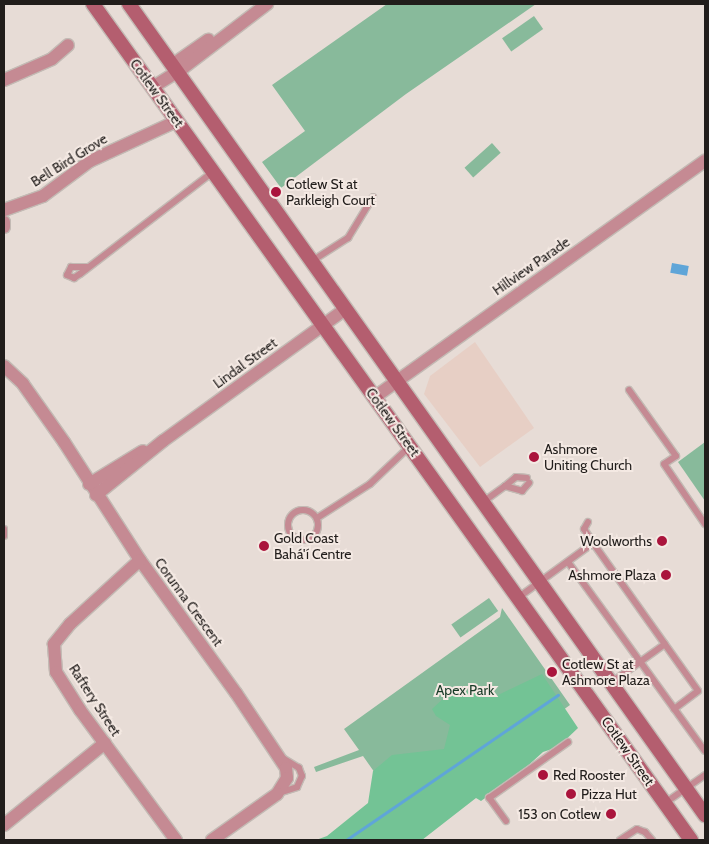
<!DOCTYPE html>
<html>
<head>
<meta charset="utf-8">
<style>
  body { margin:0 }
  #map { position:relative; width:709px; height:844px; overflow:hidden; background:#e7dcd6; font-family:Cabin,sans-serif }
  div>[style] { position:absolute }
  .education>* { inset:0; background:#e7cfc5 }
  .green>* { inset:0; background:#88ba9b; transform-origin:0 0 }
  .forest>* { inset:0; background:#73c395 }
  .water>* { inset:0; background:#5fa5d8; transform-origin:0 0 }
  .stream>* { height:3px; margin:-1.5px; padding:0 1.5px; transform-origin:1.5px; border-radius:1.5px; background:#5fa5d8 }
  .roads { filter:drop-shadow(1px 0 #c3bab4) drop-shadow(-1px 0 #c3bab4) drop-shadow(0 1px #c3bab4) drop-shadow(0 -1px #c3bab4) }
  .service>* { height:6px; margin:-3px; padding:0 3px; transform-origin:3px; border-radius:3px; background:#c58a93 }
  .service>.ring { margin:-3px; padding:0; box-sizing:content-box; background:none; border:6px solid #c58a93; border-radius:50% }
  .minor>* { height:12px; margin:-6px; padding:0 6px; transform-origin:6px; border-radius:6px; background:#c58a93 }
  .secondary>* { height:14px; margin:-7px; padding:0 7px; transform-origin:7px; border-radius:7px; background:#b45e6f }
  .dots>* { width:14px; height:14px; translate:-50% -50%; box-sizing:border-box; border:2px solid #f4e9e3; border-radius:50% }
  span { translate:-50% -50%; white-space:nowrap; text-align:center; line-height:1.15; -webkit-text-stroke:4px #f4e9e3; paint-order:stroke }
  .street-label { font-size:14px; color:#211d1b }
  .poi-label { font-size:14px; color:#211d1b }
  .left { translate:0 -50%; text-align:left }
  .right { translate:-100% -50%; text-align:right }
  .park-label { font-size:14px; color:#193c28 }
  .frame { position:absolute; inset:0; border:5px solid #211d1b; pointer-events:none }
</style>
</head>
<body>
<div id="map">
  <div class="education">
    <div style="clip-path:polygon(475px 342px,534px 428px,480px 467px,424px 394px,430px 376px)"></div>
  </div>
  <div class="green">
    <div style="clip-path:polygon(387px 4px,536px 4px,406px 94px,281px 188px,262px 162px,305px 131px,272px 85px)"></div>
    <div style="left:534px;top:16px;width:16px;height:39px;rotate:55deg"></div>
    <div style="left:492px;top:143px;width:13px;height:37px;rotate:48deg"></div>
    <div style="clip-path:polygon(705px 442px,705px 501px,678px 462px)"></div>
    <div style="left:489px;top:598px;width:16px;height:46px;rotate:55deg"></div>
    <div style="clip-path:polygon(502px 608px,570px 705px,408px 821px,422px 840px,324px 840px,389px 793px,363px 756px,316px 772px,314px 767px,359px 750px,344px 729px,500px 617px)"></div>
  </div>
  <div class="forest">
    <div style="clip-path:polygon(542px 674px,578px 728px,558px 747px,543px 752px,522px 771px,481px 801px,476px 798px,422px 840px,316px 840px,327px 836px,368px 803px,373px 771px,392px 755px,444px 749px,450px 725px,436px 716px,432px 709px,446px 696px,482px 689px,496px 696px)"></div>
  </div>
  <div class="water">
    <div style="left:672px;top:263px;width:17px;height:10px;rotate:10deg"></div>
  </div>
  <div class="stream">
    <div style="left:346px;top:840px;width:257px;rotate:-34.4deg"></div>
  </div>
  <div class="roads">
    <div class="service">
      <div style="left:312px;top:261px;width:43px;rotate:-32.6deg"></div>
      <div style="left:348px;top:238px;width:48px;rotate:-58.6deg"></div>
      <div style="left:87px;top:267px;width:16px;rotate:180deg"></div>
      <div style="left:71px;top:267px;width:9px;rotate:117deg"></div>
      <div style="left:67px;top:275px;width:8px;rotate:23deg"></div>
      <div style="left:74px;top:278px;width:7px;rotate:-34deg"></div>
      <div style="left:80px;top:274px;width:168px;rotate:-37.5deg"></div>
      <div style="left:629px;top:390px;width:81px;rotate:54.5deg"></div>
      <div style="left:676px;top:456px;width:14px;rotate:146deg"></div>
      <div style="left:664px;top:464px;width:73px;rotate:55.7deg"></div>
      <div style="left:505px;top:486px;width:14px;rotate:-39deg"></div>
      <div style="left:516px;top:477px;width:11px;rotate:5deg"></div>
      <div style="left:483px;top:502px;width:27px;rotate:-36deg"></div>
      <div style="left:505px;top:486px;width:18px;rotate:16deg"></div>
      <div style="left:522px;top:491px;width:11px;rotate:-49deg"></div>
      <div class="ring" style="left:288px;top:510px;width:24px;height:24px"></div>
      <div style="left:317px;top:518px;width:63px;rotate:-32.7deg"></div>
      <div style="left:370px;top:484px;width:55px;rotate:-43.5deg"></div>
      <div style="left:588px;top:522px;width:8px;rotate:120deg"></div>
      <div style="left:584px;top:529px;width:17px;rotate:57deg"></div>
      <div style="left:593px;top:543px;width:181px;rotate:54.6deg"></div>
      <div style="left:698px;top:691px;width:30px;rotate:143deg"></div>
      <div style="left:4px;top:529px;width:7px;rotate:90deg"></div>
      <div style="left:568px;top:562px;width:233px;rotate:54.1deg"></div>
      <div style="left:519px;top:597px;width:92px;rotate:-36.1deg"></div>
      <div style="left:612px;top:682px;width:65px;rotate:-35.6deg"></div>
      <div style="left:279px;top:793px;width:19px;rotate:-18deg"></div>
      <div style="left:297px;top:787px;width:12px;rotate:-66deg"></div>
      <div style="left:302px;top:776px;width:9px;rotate:-111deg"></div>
      <div style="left:299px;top:768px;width:21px;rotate:-149deg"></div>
      <div style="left:665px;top:803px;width:49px;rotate:-35deg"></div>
      <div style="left:506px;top:821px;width:29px;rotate:-126deg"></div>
      <div style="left:489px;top:798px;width:97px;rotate:-35.3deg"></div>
      <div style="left:620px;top:840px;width:20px;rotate:-33deg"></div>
      <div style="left:637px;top:829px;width:9px;rotate:21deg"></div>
      <div style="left:645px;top:832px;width:11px;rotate:49deg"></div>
    </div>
    <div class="minor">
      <div style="left:175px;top:71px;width:10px;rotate:-73deg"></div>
      <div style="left:178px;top:61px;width:37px;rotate:-35deg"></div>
      <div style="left:4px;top:80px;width:52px;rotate:-23.6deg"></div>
      <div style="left:52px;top:59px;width:21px;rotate:-41deg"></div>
      <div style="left:153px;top:87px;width:36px;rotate:-32deg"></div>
      <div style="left:183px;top:68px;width:106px;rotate:-37.3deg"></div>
      <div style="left:4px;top:210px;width:41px;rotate:-19.7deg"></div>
      <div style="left:43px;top:196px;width:59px;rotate:-36.7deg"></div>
      <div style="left:90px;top:161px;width:96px;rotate:-24.7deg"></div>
      <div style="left:4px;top:222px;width:5px;rotate:90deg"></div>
      <div style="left:4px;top:366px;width:26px;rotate:43deg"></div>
      <div style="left:23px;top:384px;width:71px;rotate:54.7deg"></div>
      <div style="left:64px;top:442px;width:140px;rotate:57.2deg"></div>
      <div style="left:140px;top:560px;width:164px;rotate:54.2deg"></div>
      <div style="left:236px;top:693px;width:90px;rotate:56.3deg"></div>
      <div style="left:286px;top:768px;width:10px;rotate:84deg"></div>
      <div style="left:287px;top:778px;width:19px;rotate:122deg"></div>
      <div style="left:277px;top:794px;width:80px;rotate:144.7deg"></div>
      <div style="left:375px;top:397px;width:406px;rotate:-35.6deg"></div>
      <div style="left:89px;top:484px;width:63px;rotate:-31.4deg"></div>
      <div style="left:96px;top:495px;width:86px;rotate:-38.9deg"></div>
      <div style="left:163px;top:441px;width:223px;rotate:-35.9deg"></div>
      <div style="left:140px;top:560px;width:95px;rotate:137.6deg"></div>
      <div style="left:70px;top:624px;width:26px;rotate:129deg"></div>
      <div style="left:54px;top:644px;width:28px;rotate:86deg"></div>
      <div style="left:56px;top:672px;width:45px;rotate:57.7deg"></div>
      <div style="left:80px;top:710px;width:162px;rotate:53.6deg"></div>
      <div style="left:4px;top:825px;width:130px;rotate:-39.1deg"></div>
    </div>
    <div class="secondary">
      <div style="left:93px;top:4px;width:1028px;rotate:54.42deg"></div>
      <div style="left:129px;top:4px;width:995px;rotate:54.62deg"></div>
    </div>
  </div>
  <div class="dots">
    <div style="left:276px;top:192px;background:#aa143c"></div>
    <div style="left:534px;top:457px;background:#aa143c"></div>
    <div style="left:662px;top:541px;background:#aa143c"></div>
    <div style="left:264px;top:546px;background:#aa143c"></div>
    <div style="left:666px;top:575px;background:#aa143c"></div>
    <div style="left:552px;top:672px;background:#aa143c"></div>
    <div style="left:543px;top:775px;background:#aa143c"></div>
    <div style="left:571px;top:794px;background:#aa143c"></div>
    <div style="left:611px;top:814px;background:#aa143c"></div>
  </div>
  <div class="street-label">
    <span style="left:157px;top:93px;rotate:54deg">Cotlew Street</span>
    <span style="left:69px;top:160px;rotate:-32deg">Bell Bird Grove</span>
    <span style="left:531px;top:266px;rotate:-35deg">Hillview Parade</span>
    <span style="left:245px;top:363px;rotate:-36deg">Lindal Street</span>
    <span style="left:393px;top:422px;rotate:54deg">Cotlew Street</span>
    <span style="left:189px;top:602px;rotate:54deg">Corunna Crescent</span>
    <span style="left:95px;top:700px;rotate:57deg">Raftery Street</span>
    <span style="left:628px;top:751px;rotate:55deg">Cotlew Street</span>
  </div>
  <div class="poi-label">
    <span class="left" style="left:286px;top:192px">Cotlew St at<br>Parkleigh Court</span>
    <span class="left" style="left:544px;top:457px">Ashmore<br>Uniting Church</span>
    <span class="left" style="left:274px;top:546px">Gold Coast<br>Bahá'í Centre</span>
    <span class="right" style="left:652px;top:541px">Woolworths</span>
    <span class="right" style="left:656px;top:575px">Ashmore Plaza</span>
    <span class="left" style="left:562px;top:672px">Cotlew St at<br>Ashmore Plaza</span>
    <span class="left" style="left:553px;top:775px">Red Rooster</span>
    <span class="left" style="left:581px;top:794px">Pizza Hut</span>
    <span class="right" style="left:601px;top:814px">153 on Cotlew</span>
  </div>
  <div class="park-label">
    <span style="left:465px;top:690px">Apex Park</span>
  </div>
  <div class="frame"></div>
</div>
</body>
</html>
